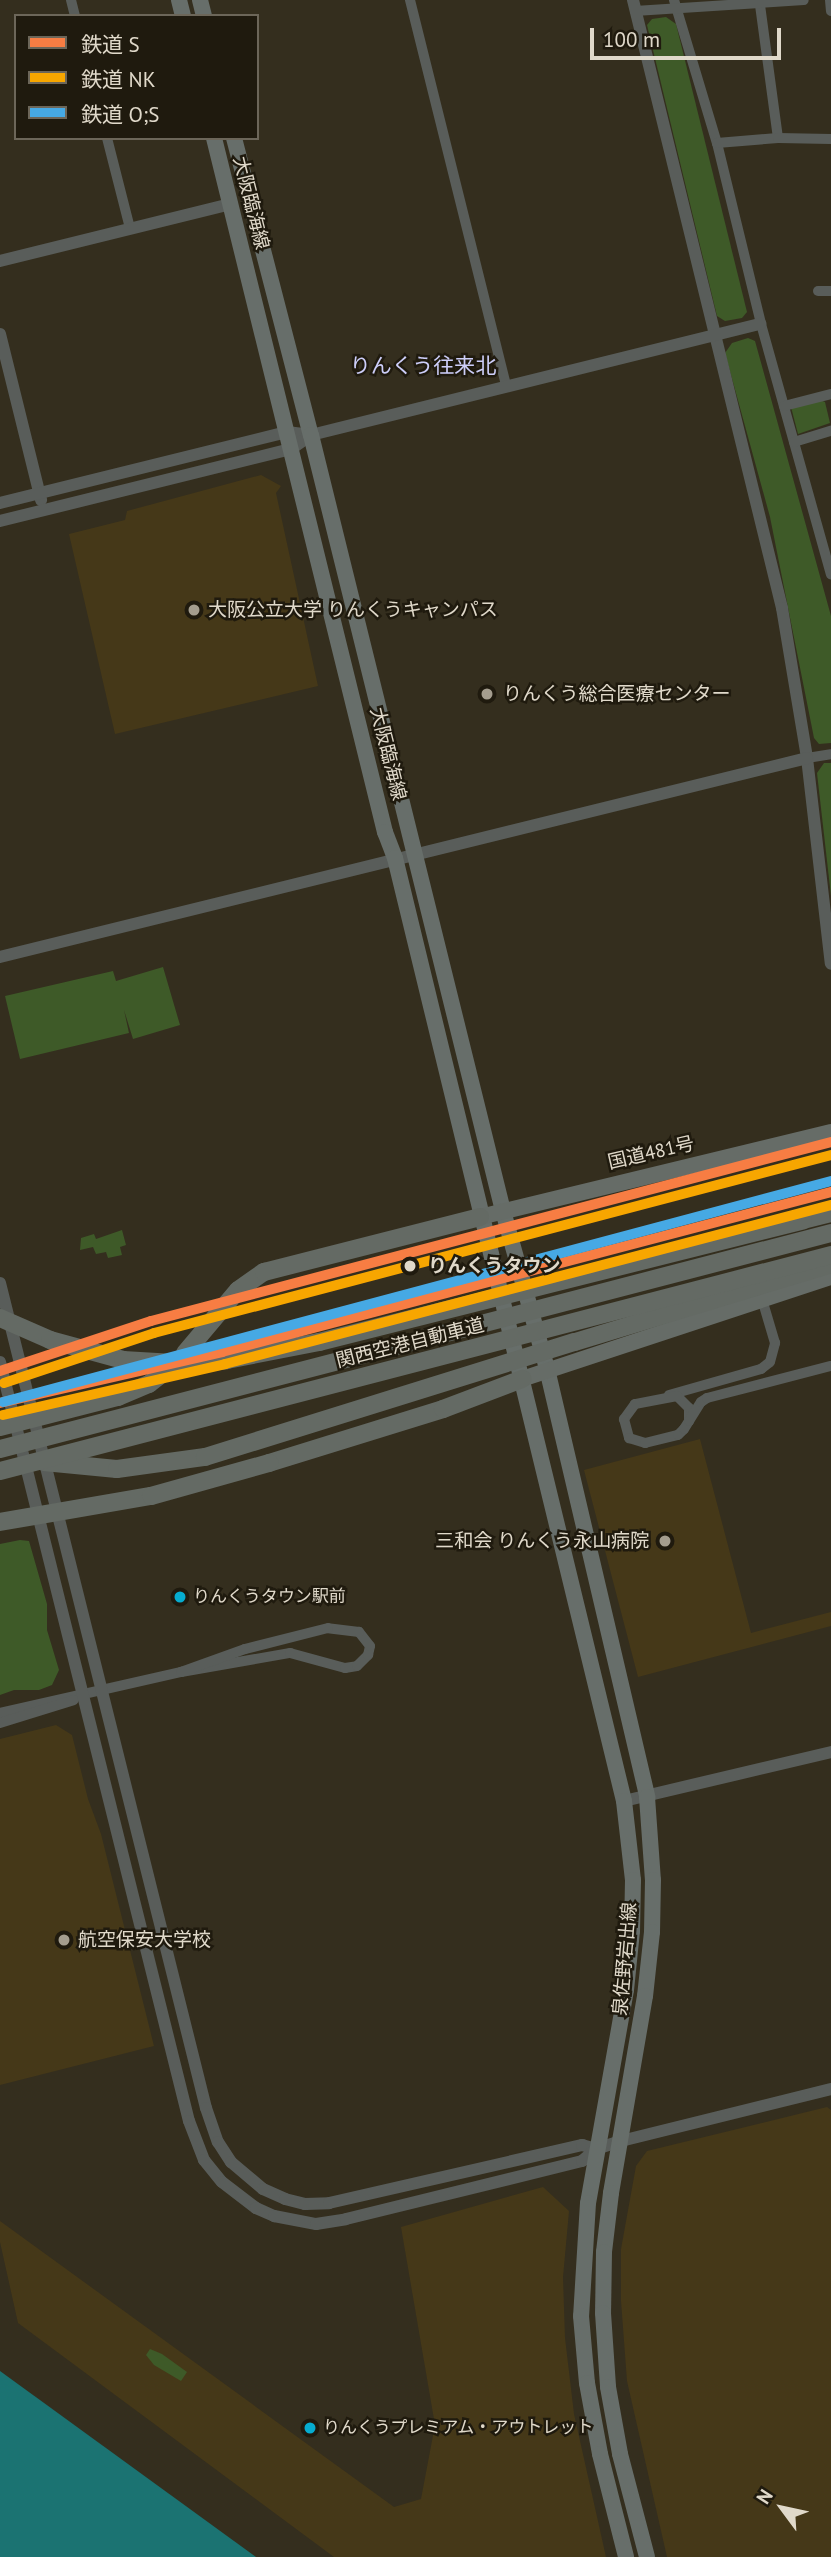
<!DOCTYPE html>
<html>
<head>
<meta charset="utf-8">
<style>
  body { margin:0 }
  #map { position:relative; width:831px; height:2557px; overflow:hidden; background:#342e1e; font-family:"PT Sans","Noto Sans JP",sans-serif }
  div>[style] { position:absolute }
  .built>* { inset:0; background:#453818 }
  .green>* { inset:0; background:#3e5a28 }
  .water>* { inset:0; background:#1b7372 }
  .minor>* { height:10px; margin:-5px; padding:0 5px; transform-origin:5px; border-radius:5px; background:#595d5a }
  .tertiary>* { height:12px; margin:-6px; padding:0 6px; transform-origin:6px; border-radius:6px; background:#595d5a }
  .primary>* { height:16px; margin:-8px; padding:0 8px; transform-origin:8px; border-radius:8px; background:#676e6a }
  .trunk>* { height:16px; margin:-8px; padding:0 8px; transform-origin:8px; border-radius:8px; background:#666c67 }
  .motorway>* { height:18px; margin:-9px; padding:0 9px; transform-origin:9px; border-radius:9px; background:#646a64 }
  .motorway-bridge>* { height:18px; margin:-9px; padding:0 9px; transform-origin:9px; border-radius:9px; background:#646a64 }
  .rail-1>* { height:10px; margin:-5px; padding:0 5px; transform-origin:5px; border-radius:5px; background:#f77d43 }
  .rail-2>* { height:10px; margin:-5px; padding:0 5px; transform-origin:5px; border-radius:5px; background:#f7a600 }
  .rail-3>* { height:10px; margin:-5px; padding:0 5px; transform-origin:5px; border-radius:5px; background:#46a9e4 }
  .dots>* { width:19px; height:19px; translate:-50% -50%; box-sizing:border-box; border:4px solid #1f1a0e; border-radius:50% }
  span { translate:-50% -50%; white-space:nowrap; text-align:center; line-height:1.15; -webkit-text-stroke:5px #1f1a0e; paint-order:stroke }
  .bus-label { font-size:17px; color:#e0d9ca }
  .left { translate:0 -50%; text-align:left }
  .street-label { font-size:19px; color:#e0d9ca }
  .poi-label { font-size:19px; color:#e0d9ca }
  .right { translate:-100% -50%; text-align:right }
  .stop-label { font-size:19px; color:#e0d9ca; font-weight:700 }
  .neighbourhood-label { font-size:21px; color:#cdcef9 }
  .legend { position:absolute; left:14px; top:14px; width:245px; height:126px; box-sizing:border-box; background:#1f1a0e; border:2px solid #6c6659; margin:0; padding:9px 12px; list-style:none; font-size:21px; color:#e0d9ca }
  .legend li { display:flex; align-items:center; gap:14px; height:35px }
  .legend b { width:35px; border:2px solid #6c6659 }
  .north { position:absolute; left:747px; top:2473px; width:70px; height:70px; -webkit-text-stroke:5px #1f1a0e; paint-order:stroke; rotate:303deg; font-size:19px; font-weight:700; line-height:28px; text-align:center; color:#e0d9ca }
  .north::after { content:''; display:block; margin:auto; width:24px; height:32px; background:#e0d9ca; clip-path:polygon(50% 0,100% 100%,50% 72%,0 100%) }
  .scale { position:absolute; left:590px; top:28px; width:191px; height:32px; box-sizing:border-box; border:4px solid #e0d9ca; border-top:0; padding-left:9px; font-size:21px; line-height:24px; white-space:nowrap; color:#e0d9ca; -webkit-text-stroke:5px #1f1a0e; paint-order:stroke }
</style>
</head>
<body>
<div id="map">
  <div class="built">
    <div style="clip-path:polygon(261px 475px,281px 486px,276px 493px,318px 686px,115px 734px,69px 534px,125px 520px,127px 511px)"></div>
    <div style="clip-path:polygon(700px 1439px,751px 1633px,831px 1612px,831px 1626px,638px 1677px,584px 1470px)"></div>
    <div style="clip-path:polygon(56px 1725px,72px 1735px,88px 1799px,101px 1834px,154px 2046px,0 2085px,0 1739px)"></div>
    <div style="clip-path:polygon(827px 2107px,831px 2110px,831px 2557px,667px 2557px,627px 2381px,621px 2301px,621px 2249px,636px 2166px,647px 2151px)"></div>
    <div style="clip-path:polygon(543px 2187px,569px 2211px,563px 2277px,565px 2338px,574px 2414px,606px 2557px,334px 2557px,18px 2323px,0 2242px,0 2221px,394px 2507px,421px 2499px,435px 2425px,401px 2227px)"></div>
  </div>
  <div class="green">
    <div style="clip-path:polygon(666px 17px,676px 24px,747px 312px,742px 318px,725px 321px,717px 316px,647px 25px,652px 19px)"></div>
    <div style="clip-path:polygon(748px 338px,755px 341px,831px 616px,831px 743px,819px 744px,814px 738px,770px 517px,725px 353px,732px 343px)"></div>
    <div style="clip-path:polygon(820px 400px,825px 402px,830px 423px,798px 434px,791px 407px)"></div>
    <div style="clip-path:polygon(824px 763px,831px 763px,831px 896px,817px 773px)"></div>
    <div style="clip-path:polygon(163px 967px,180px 1025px,133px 1039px,124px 1010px,129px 1033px,20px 1059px,5px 996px,113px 971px,116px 981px)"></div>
    <div style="clip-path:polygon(122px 1230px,126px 1245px,120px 1247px,122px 1255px,108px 1258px,106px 1252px,96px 1254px,93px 1247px,80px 1250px,81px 1238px,94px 1234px,96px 1239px)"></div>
    <div style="clip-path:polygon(20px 1540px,29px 1541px,47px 1604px,47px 1630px,59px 1670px,52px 1685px,39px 1690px,14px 1690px,0 1695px,0 1544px)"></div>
    <div style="clip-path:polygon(150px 2349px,162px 2354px,187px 2372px,181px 2381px,154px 2365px,146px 2355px)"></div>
  </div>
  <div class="water">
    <div style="clip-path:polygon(0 2371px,256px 2557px,0 2557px)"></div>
  </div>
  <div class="minor">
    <div style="left:71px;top:0;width:16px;rotate:76deg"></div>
    <div style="left:410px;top:0;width:397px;rotate:76deg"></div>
    <div style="left:674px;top:0;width:149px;rotate:73.3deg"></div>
    <div style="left:717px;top:143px;width:186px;rotate:76.3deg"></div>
    <div style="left:761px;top:324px;width:260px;rotate:74.4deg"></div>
    <div style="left:830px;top:0;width:11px;rotate:85deg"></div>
    <div style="left:760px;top:5px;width:134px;rotate:82.3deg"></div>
    <div style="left:635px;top:11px;width:169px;rotate:-3.7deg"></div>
    <div style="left:107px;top:138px;width:93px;rotate:75.7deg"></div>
    <div style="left:717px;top:143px;width:61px;rotate:-4.7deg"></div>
    <div style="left:778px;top:138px;width:53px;rotate:1.1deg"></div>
    <div style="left:818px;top:291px;width:13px"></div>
    <div style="left:784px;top:406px;width:49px;rotate:-14.3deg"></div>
    <div style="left:794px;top:442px;width:39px;rotate:-17deg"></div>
    <div style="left:807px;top:758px;width:24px;rotate:-9deg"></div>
    <div style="left:669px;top:1395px;width:96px;rotate:-15.8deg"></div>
    <div style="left:761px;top:1369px;width:11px;rotate:-38deg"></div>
    <div style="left:770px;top:1362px;width:20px;rotate:-75deg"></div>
    <div style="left:775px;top:1343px;width:46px;rotate:-106.5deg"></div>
    <div style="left:689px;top:1421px;width:13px;rotate:-90deg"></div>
    <div style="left:689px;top:1408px;width:17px;rotate:-135deg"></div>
    <div style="left:677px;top:1396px;width:43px;rotate:169.2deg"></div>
    <div style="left:635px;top:1404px;width:19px;rotate:126deg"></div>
    <div style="left:624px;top:1419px;width:20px;rotate:75deg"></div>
    <div style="left:629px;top:1438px;width:17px;rotate:17deg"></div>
    <div style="left:645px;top:1443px;width:34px;rotate:-14deg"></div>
    <div style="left:678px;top:1435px;width:8px;rotate:-45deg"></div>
    <div style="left:684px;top:1429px;width:9px;rotate:-58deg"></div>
    <div style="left:689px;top:1421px;width:22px;rotate:-58deg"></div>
    <div style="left:701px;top:1402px;width:7px;rotate:-34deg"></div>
    <div style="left:707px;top:1398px;width:128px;rotate:-14.5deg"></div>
    <div style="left:0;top:1713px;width:186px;rotate:-12.8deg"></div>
    <div style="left:181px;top:1672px;width:111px;rotate:-9.9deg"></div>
    <div style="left:290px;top:1653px;width:57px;rotate:15.3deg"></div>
    <div style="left:345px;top:1668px;width:12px;rotate:-9deg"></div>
    <div style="left:357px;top:1666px;width:16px;rotate:-45deg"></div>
    <div style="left:368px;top:1655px;width:9px;rotate:-77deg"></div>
    <div style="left:370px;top:1646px;width:18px;rotate:-128deg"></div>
    <div style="left:359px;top:1632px;width:31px;rotate:-173deg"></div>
    <div style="left:328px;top:1628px;width:86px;rotate:165.8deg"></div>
    <div style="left:245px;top:1649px;width:68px;rotate:160.2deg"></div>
    <div style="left:0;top:1723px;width:77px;rotate:-17.3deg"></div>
  </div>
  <div class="tertiary">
    <div style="left:633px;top:0;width:626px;rotate:76.23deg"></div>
    <div style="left:782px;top:608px;width:152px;rotate:80.5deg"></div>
    <div style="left:807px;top:758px;width:207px;rotate:83.4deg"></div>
    <div style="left:0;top:261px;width:237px;rotate:-13.9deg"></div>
    <div style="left:0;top:334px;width:171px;rotate:76.1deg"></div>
    <div style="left:0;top:503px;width:296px;rotate:-13.9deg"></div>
    <div style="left:287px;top:432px;width:24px;rotate:7deg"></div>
    <div style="left:311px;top:435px;width:463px;rotate:-13.9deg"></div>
    <div style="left:0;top:521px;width:300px;rotate:-13.9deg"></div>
    <div style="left:291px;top:449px;width:24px;rotate:-35deg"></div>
    <div style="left:0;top:957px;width:831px;rotate:-13.85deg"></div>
    <div style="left:0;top:1283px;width:850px;rotate:75.98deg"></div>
    <div style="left:206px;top:2108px;width:36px;rotate:71deg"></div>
    <div style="left:218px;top:2142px;width:24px;rotate:57deg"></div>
    <div style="left:231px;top:2162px;width:42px;rotate:40.2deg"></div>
    <div style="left:263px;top:2189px;width:24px;rotate:24deg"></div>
    <div style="left:285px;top:2199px;width:21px;rotate:14deg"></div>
    <div style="left:305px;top:2204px;width:24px;rotate:-2deg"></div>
    <div style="left:329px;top:2203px;width:260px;rotate:-12.9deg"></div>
    <div style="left:582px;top:2145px;width:15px;rotate:16deg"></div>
    <div style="left:0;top:1362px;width:782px;rotate:76.02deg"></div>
    <div style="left:189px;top:2121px;width:42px;rotate:69deg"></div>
    <div style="left:204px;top:2160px;width:28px;rotate:51deg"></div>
    <div style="left:222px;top:2182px;width:43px;rotate:37.4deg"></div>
    <div style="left:256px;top:2208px;width:20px;rotate:24deg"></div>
    <div style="left:274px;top:2216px;width:43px;rotate:10.8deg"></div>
    <div style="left:316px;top:2224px;width:30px;rotate:-9deg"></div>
    <div style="left:346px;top:2219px;width:243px;rotate:-13.8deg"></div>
    <div style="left:582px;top:2161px;width:18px;rotate:-41deg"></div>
    <div style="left:596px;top:2149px;width:26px;rotate:-18deg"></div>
    <div style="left:621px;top:2141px;width:216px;rotate:-13.9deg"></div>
    <div style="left:624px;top:1801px;width:213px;rotate:-13.3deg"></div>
  </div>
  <div class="primary">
    <div style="left:179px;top:0;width:16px;rotate:76deg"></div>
    <div style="left:200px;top:0;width:16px;rotate:76deg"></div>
    <div style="left:214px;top:138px;width:715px;rotate:76.16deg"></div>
    <div style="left:385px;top:832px;width:28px;rotate:69deg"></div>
    <div style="left:395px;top:858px;width:970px;rotate:76.35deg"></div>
    <div style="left:624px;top:1801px;width:80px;rotate:83.5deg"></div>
    <div style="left:633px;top:1880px;width:51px;rotate:91.1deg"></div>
    <div style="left:632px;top:1931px;width:59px;rotate:95.8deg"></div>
    <div style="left:626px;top:1990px;width:216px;rotate:100.1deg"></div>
    <div style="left:588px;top:2203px;width:113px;rotate:93.5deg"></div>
    <div style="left:581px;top:2316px;width:67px;rotate:84.9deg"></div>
    <div style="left:587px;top:2383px;width:72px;rotate:79.6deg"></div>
    <div style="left:600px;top:2454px;width:106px;rotate:75.8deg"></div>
    <div style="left:234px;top:138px;width:307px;rotate:75.5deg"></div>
    <div style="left:311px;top:435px;width:799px;rotate:76.1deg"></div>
    <div style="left:503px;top:1211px;width:164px;rotate:74.4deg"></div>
    <div style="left:547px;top:1369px;width:440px;rotate:76.8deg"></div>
    <div style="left:647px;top:1797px;width:83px;rotate:85.9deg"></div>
    <div style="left:653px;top:1880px;width:52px;rotate:91.1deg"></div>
    <div style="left:652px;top:1932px;width:64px;rotate:96.2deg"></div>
    <div style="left:645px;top:1996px;width:200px;rotate:99.8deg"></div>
    <div style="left:611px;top:2193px;width:59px;rotate:96.8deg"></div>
    <div style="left:604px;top:2252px;width:61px;rotate:90.9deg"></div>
    <div style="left:603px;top:2313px;width:74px;rotate:86.1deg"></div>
    <div style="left:608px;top:2387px;width:68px;rotate:79.8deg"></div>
    <div style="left:620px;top:2454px;width:106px;rotate:75.3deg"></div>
  </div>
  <div class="trunk">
    <div style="left:480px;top:1217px;width:361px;rotate:-13.6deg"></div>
    <div style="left:522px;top:1379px;width:325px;rotate:-18.3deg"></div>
  </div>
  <div class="motorway">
    <div style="left:803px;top:1220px;width:29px;rotate:-14deg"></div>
    <div style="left:575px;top:1342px;width:268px;rotate:-16.9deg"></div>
    <div style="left:185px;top:1353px;width:82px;rotate:-49.9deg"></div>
    <div style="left:238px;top:1290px;width:32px;rotate:-35deg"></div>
    <div style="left:264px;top:1272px;width:223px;rotate:-14.3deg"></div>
    <div style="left:269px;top:1463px;width:182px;rotate:-17.2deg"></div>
    <div style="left:443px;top:1409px;width:85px;rotate:-20.8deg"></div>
  </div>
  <div class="motorway-bridge">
    <div style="left:0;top:1318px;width:55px;rotate:23.7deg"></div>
    <div style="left:50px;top:1340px;width:76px;rotate:15.3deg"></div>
    <div style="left:123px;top:1360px;width:68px;rotate:3.4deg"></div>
    <div style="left:191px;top:1364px;width:36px;rotate:-6deg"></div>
    <div style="left:227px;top:1360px;width:94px;rotate:-11.1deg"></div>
    <div style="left:319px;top:1342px;width:499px;rotate:-14.1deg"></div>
    <div style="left:0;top:1427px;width:122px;rotate:-14.3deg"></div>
    <div style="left:118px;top:1397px;width:34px;rotate:-23deg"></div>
    <div style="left:149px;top:1384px;width:37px;rotate:-38deg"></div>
    <div style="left:0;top:1449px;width:859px;rotate:-14.57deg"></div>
    <div style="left:44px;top:1462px;width:73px;rotate:5.5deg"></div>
    <div style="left:117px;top:1469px;width:89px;rotate:-7.8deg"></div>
    <div style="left:205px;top:1457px;width:387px;rotate:-17.3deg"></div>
    <div style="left:0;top:1471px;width:859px;rotate:-14.57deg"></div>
    <div style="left:0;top:1522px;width:153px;rotate:-9.8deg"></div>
    <div style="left:151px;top:1496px;width:123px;rotate:-15.6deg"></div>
  </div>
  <div class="rail-1">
    <div style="left:0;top:1371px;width:159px;rotate:-18.3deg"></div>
    <div style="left:151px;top:1321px;width:703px;rotate:-14.75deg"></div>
    <div style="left:0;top:1403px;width:228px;rotate:-12.9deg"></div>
    <div style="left:222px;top:1352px;width:630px;rotate:-14.72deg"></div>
  </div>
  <div class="rail-2">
    <div style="left:4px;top:1383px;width:158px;rotate:-18.4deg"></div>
    <div style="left:154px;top:1333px;width:700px;rotate:-14.73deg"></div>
    <div style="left:3px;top:1415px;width:228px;rotate:-12.9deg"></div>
    <div style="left:225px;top:1364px;width:627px;rotate:-14.7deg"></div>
  </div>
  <div class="rail-3">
    <div style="left:3px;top:1402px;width:857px;rotate:-14.94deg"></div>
  </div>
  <div class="dots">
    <div style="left:194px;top:610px;background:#a49d8e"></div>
    <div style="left:487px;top:694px;background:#a49d8e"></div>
    <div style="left:410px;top:1266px;background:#e0d9ca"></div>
    <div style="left:665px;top:1541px;background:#a49d8e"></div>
    <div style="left:180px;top:1597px;background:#06acd0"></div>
    <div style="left:64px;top:1940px;background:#a49d8e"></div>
    <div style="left:310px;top:2428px;background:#06acd0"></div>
  </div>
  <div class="bus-label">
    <span class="left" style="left:193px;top:1597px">りんくうタウン駅前</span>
    <span class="left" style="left:323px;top:2428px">りんくうプレミアム・アウトレット</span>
  </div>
  <div class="street-label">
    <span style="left:251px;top:203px;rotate:76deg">大阪臨海線</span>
    <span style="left:388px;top:754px;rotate:76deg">大阪臨海線</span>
    <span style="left:651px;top:1153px;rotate:-13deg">国道481号</span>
    <span style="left:410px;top:1343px;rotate:-14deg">関西空港自動車道</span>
    <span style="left:625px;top:1959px;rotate:-85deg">泉佐野岩出線</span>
  </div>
  <div class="poi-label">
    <span class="left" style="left:208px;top:610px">大阪公立大学 りんくうキャンパス</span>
    <span class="left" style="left:503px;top:694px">りんくう総合医療センター</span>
    <span class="right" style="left:649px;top:1541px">三和会 りんくう永山病院</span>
    <span class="left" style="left:78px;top:1940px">航空保安大学校</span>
  </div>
  <div class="stop-label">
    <span class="left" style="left:428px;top:1266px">りんくうタウン</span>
  </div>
  <div class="neighbourhood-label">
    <span style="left:423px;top:366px">りんくう往来北</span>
  </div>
  <ul class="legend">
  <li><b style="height:9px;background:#f77d43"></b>鉄道 S</li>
  <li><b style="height:9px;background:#f7a600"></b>鉄道 NK</li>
  <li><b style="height:9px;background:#46a9e4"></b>鉄道 O;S</li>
  </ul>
  <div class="north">N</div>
  <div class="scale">100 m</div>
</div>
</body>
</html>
